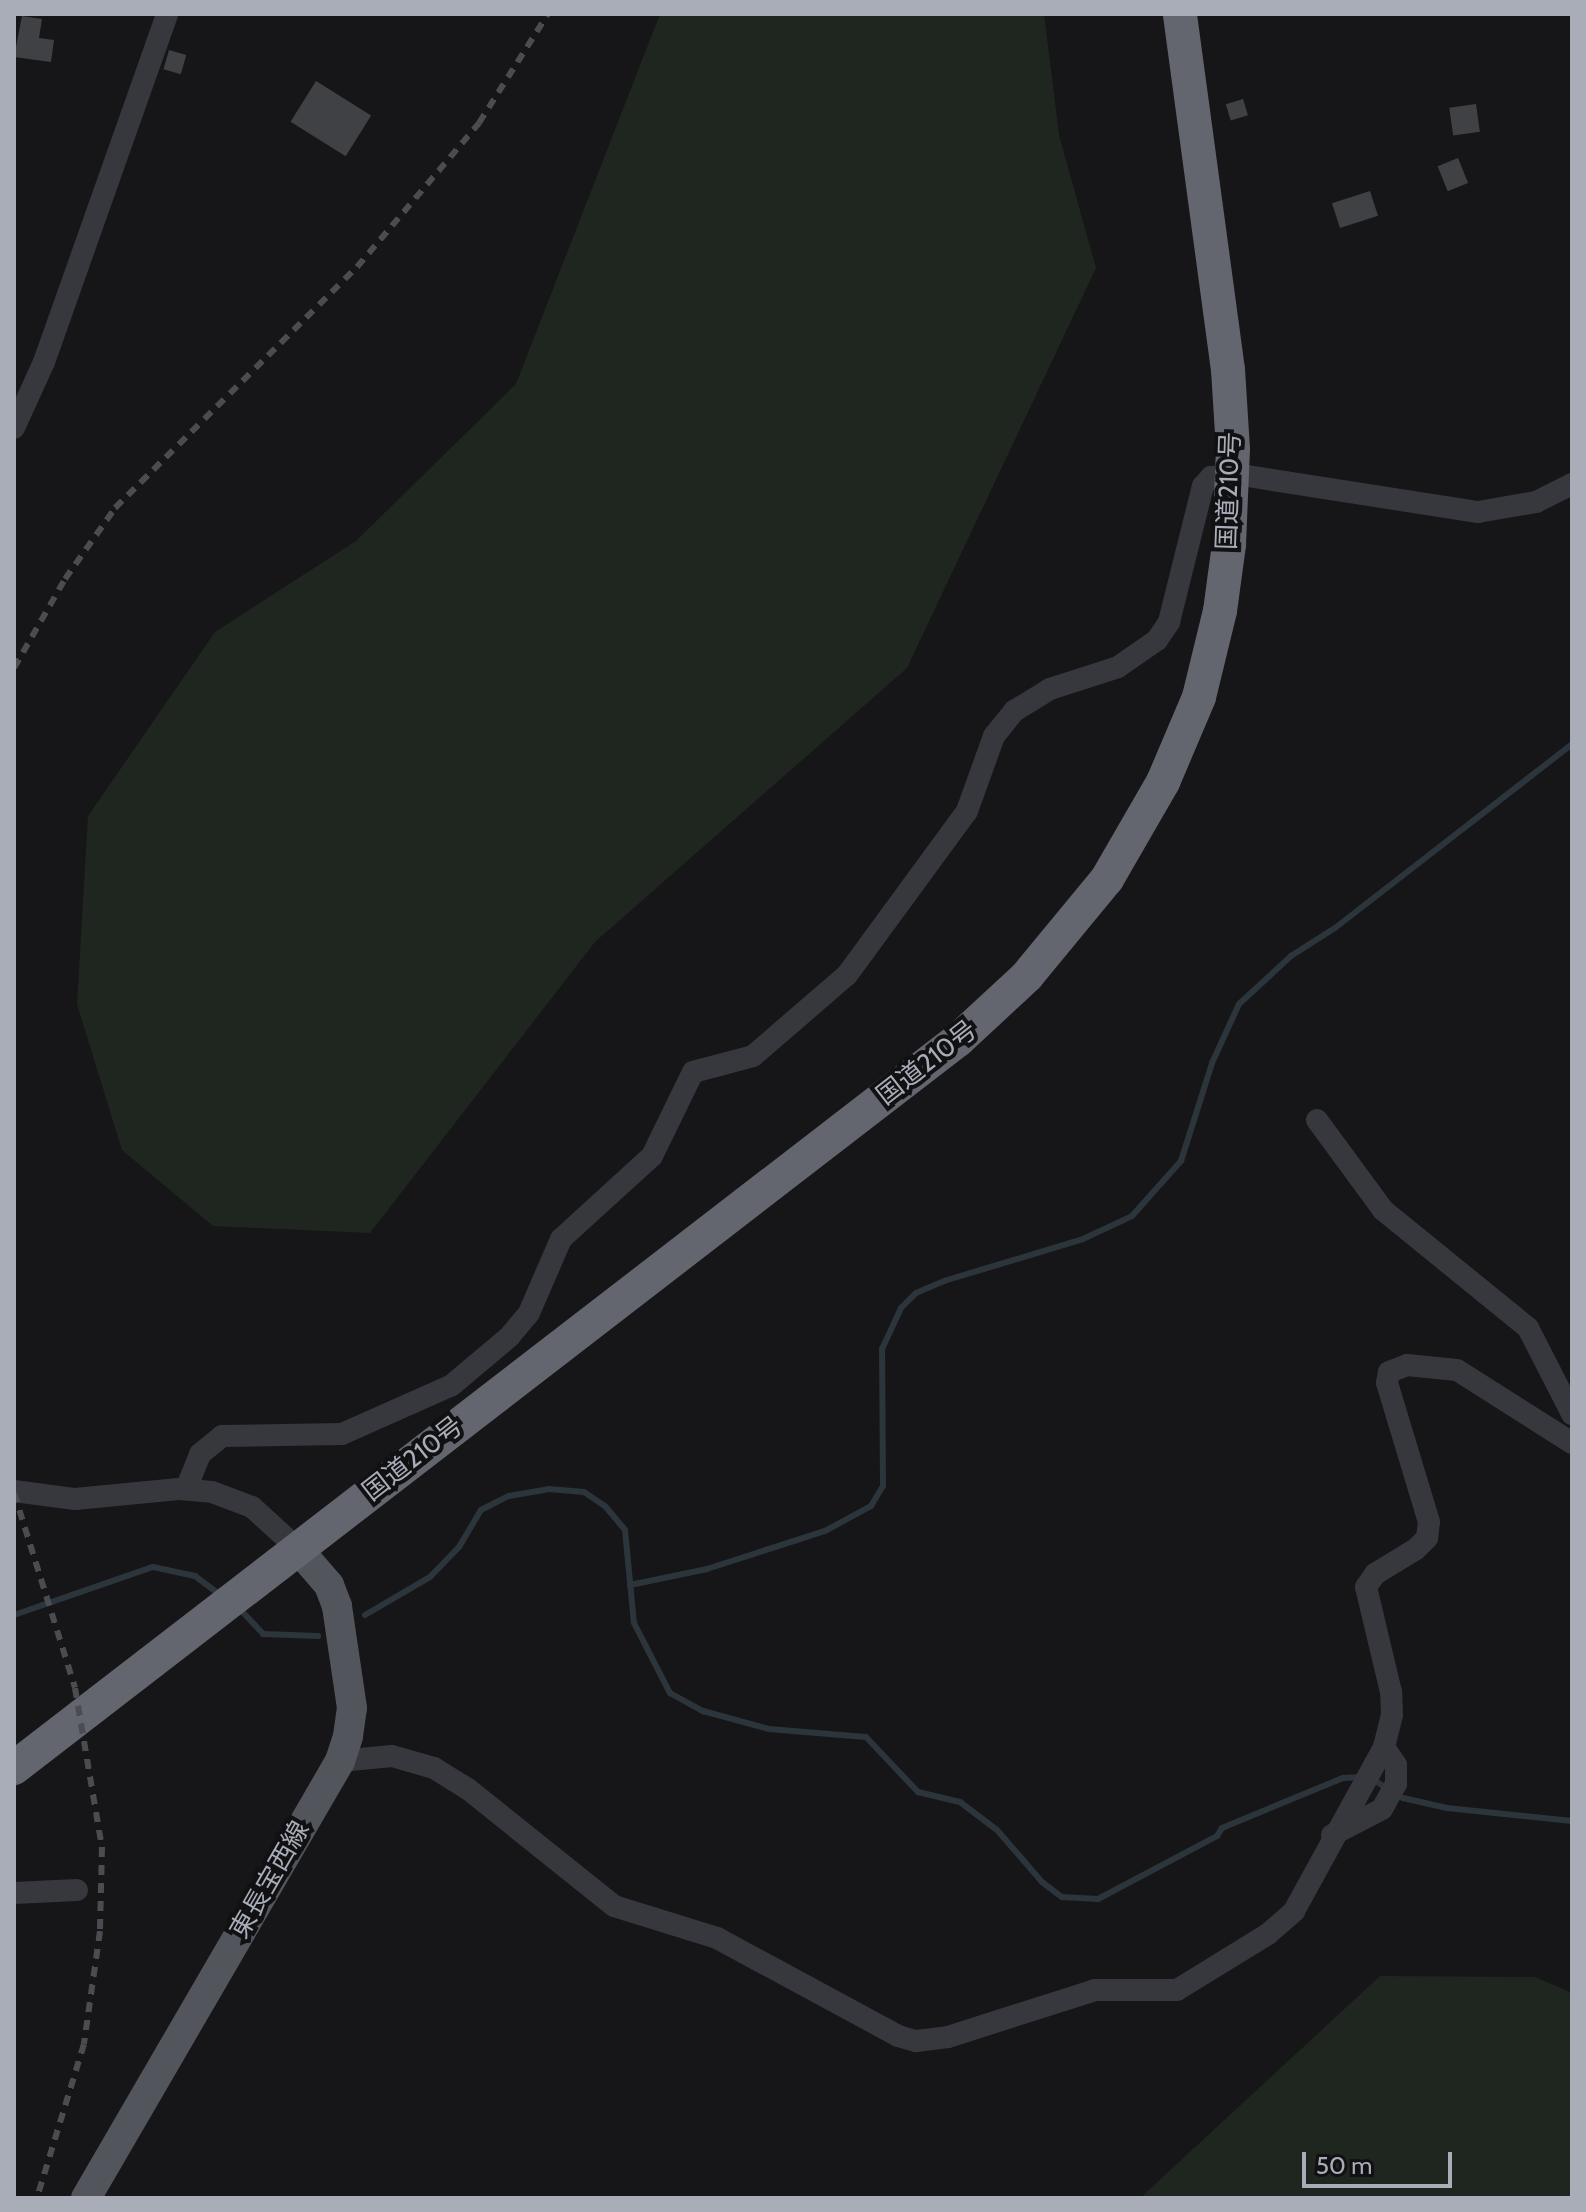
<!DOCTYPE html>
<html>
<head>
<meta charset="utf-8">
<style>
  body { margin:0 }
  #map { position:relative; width:1586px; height:2212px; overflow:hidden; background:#161618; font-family:Cabin,"Noto Sans JP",sans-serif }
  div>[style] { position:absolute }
  .green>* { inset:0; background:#1e261f }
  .stream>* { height:6px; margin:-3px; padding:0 3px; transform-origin:3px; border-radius:3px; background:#2c353c }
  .building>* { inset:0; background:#404145; transform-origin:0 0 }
  .minor>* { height:22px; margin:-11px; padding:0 11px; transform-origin:11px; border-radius:11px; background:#37383d }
  .major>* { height:30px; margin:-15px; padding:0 15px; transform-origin:15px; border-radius:15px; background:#53555c }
  .highway>* { height:34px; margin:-17px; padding:0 17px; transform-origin:17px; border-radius:17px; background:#63666e }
  .rail>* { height:6px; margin-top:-3px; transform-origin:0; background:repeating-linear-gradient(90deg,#4a4c52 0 10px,transparent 0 18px) }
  span { translate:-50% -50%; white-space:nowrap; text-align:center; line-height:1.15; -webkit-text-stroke:8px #111113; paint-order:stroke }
  .street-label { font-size:26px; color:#a8adb8 }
  .frame { position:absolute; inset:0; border:16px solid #a8adb8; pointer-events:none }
  .scale { position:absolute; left:1302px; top:2152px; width:150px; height:36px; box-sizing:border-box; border:4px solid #a8adb8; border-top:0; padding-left:10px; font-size:24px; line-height:28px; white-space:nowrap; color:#a8adb8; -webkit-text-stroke:6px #111113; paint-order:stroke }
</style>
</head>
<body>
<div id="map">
  <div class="green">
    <div style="clip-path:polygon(660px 14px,1044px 14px,1059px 135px,1096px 268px,907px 668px,595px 942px,370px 1233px,213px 1226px,122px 1150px,77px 1004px,88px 816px,215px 632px,356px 541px,516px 384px)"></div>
    <div style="clip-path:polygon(1380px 1976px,1535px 1977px,1572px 1993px,1572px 2198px,1140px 2198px)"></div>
  </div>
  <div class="stream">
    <div style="left:630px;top:1585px;width:79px;rotate:-11.7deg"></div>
    <div style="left:707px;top:1569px;width:124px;rotate:-17.9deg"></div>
    <div style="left:825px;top:1531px;width:52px;rotate:-28.5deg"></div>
    <div style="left:871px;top:1506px;width:23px;rotate:-59deg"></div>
    <div style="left:883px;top:1486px;width:137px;rotate:-90.4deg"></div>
    <div style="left:882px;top:1349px;width:45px;rotate:-65.1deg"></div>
    <div style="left:901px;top:1308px;width:21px;rotate:-45deg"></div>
    <div style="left:916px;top:1293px;width:30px;rotate:-23deg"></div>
    <div style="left:944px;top:1281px;width:145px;rotate:-16.8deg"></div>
    <div style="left:1083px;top:1239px;width:54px;rotate:-25.1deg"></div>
    <div style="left:1132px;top:1216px;width:74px;rotate:-48.3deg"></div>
    <div style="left:1181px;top:1161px;width:103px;rotate:-72.4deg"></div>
    <div style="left:1212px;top:1063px;width:65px;rotate:-65.4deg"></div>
    <div style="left:1239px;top:1004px;width:71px;rotate:-42.7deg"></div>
    <div style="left:1291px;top:956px;width:52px;rotate:-32.5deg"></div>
    <div style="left:1335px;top:928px;width:300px;rotate:-37.8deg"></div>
    <div style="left:238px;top:1607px;width:37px;rotate:47deg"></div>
    <div style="left:263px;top:1634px;width:55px;rotate:2.1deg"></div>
    <div style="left:14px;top:1615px;width:147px;rotate:-19.1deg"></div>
    <div style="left:153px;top:1567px;width:43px;rotate:12.1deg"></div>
    <div style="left:195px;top:1576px;width:34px;rotate:37deg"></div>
    <div style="left:365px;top:1615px;width:75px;rotate:-30.3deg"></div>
    <div style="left:430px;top:1577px;width:42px;rotate:-46deg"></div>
    <div style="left:459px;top:1547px;width:43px;rotate:-59.3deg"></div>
    <div style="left:481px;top:1510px;width:31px;rotate:-27deg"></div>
    <div style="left:509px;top:1496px;width:41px;rotate:-9.9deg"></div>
    <div style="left:549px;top:1489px;width:35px;rotate:5deg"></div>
    <div style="left:584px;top:1492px;width:25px;rotate:34deg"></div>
    <div style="left:605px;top:1506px;width:31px;rotate:50deg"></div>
    <div style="left:625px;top:1530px;width:93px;rotate:84.5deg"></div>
    <div style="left:634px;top:1623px;width:79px;rotate:62.8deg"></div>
    <div style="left:670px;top:1693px;width:38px;rotate:29deg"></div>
    <div style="left:703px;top:1711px;width:68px;rotate:15.3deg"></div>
    <div style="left:769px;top:1729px;width:97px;rotate:4.7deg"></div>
    <div style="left:866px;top:1737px;width:76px;rotate:46.6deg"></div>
    <div style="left:918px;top:1792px;width:43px;rotate:13.4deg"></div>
    <div style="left:960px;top:1802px;width:46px;rotate:37.1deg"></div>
    <div style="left:997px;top:1830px;width:69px;rotate:49.1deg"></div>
    <div style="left:1042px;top:1882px;width:25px;rotate:37deg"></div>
    <div style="left:1062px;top:1897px;width:36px;rotate:3deg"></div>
    <div style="left:1098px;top:1899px;width:135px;rotate:-27.9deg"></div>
    <div style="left:1217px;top:1836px;width:9px;rotate:-58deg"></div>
    <div style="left:1222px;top:1828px;width:131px;rotate:-22.5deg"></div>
    <div style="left:1343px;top:1778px;width:18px;rotate:-3deg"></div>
    <div style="left:1372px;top:1779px;width:36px;rotate:32deg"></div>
    <div style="left:1403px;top:1798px;width:45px;rotate:12.8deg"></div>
    <div style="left:1447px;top:1808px;width:126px;rotate:5.9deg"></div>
  </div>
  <div class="building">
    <div style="clip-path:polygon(22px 16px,42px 19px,39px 38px,54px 40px,51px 62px,14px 57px)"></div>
    <div style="left:169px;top:50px;width:18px;height:20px;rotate:16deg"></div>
    <div style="left:316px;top:81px;width:65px;height:48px;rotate:32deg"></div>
    <div style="left:1243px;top:99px;width:17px;height:18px;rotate:73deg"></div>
    <div style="left:1476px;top:104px;width:28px;height:27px;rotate:82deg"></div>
    <div style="left:1458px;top:158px;width:27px;height:22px;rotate:68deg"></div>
    <div style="left:1370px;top:191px;width:26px;height:40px;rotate:72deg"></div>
  </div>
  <div class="minor">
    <div style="left:14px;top:428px;width:72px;rotate:-65.6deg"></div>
    <div style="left:44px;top:362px;width:369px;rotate:-70.5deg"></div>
    <div style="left:1317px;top:1120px;width:112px;rotate:53.7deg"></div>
    <div style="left:1383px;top:1210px;width:187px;rotate:39.1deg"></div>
    <div style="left:1528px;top:1328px;width:97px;rotate:62.9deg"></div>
    <div style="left:186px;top:1489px;width:38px;rotate:-68deg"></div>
    <div style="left:200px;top:1454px;width:28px;rotate:-39deg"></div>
    <div style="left:222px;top:1436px;width:120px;rotate:-1deg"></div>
    <div style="left:342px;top:1434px;width:120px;rotate:-24deg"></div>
    <div style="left:452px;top:1385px;width:75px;rotate:-40.1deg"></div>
    <div style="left:509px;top:1337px;width:31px;rotate:-50deg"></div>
    <div style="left:529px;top:1313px;width:81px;rotate:-66.6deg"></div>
    <div style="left:561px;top:1239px;width:123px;rotate:-42.4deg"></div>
    <div style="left:652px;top:1156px;width:93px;rotate:-64deg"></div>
    <div style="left:693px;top:1072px;width:62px;rotate:-14.9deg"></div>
    <div style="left:753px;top:1056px;width:124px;rotate:-40.8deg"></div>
    <div style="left:847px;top:975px;width:203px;rotate:-53.8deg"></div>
    <div style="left:967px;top:811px;width:80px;rotate:-70.2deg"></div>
    <div style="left:994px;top:736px;width:32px;rotate:-51deg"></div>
    <div style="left:1014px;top:711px;width:42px;rotate:-31.4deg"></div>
    <div style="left:1050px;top:689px;width:71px;rotate:-17.9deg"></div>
    <div style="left:1118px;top:667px;width:47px;rotate:-34.7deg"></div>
    <div style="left:1157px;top:640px;width:22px;rotate:-56deg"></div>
    <div style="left:1169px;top:622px;width:140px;rotate:-76deg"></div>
    <div style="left:1203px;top:486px;width:12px;rotate:-48deg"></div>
    <div style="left:1211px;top:477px;width:30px;rotate:-4deg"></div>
    <div style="left:1241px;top:475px;width:240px;rotate:8.9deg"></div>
    <div style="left:1478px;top:512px;width:59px;rotate:-9.8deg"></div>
    <div style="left:1536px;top:502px;width:40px;rotate:-26.6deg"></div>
    <div style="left:14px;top:1491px;width:62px;rotate:7.5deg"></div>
    <div style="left:75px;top:1499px;width:104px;rotate:-5.5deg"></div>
    <div style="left:179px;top:1489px;width:33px;rotate:5deg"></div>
    <div style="left:212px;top:1492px;width:43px;rotate:20.6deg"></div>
    <div style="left:252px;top:1507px;width:61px;rotate:42.3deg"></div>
    <div style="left:340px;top:1761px;width:52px;rotate:-5.5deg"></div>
    <div style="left:392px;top:1756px;width:44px;rotate:15.9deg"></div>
    <div style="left:434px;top:1768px;width:40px;rotate:32deg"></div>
    <div style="left:468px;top:1789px;width:187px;rotate:38.7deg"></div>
    <div style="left:614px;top:1906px;width:108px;rotate:17.3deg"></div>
    <div style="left:717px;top:1938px;width:206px;rotate:28.4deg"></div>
    <div style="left:898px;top:2036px;width:19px;rotate:16deg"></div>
    <div style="left:916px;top:2041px;width:32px;rotate:-7deg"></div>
    <div style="left:948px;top:2037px;width:154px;rotate:-17.7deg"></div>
    <div style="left:1095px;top:1990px;width:82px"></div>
    <div style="left:1177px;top:1990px;width:107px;rotate:-31.6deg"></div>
    <div style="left:1268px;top:1934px;width:35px;rotate:-41deg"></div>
    <div style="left:1294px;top:1911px;width:187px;rotate:-61.2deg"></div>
    <div style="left:1384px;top:1747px;width:33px;rotate:-76deg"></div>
    <div style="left:1392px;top:1715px;width:23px;rotate:-92deg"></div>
    <div style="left:1391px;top:1692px;width:108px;rotate:-103.4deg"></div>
    <div style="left:1366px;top:1587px;width:16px;rotate:-55deg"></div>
    <div style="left:1375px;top:1574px;width:48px;rotate:-31.4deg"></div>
    <div style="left:1416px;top:1549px;width:16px;rotate:-45deg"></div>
    <div style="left:1427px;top:1538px;width:16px;rotate:-83deg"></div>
    <div style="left:1429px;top:1522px;width:145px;rotate:-106.8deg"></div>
    <div style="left:1387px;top:1383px;width:11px;rotate:-80deg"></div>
    <div style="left:1389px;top:1372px;width:19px;rotate:-21deg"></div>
    <div style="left:1407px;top:1365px;width:50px;rotate:5.7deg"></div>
    <div style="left:1457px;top:1370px;width:136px;rotate:32.4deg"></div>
    <div style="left:1332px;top:1835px;width:56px;rotate:-27.5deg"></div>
    <div style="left:1382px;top:1809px;width:29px;rotate:-61deg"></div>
    <div style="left:1396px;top:1784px;width:19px;rotate:-90deg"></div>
    <div style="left:1396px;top:1765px;width:22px;rotate:-124deg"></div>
    <div style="left:14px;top:1893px;width:63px;rotate:-2.7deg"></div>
  </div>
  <div class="major">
    <div style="left:86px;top:2198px;width:505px;rotate:-59.83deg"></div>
    <div style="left:340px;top:1761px;width:26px;rotate:-72deg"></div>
    <div style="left:348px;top:1736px;width:28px;rotate:-82deg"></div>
    <div style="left:352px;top:1708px;width:103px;rotate:-98.4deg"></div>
    <div style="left:337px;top:1606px;width:22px;rotate:-111deg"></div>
    <div style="left:329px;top:1585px;width:49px;rotate:-130.9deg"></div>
  </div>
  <div class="highway">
    <div style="left:14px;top:1768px;width:1192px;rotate:-37.64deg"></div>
    <div style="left:958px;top:1040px;width:94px;rotate:-42.8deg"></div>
    <div style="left:1027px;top:976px;width:126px;rotate:-50.5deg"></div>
    <div style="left:1107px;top:879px;width:112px;rotate:-60deg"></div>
    <div style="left:1163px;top:782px;width:92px;rotate:-67deg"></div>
    <div style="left:1199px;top:697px;width:89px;rotate:-76.3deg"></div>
    <div style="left:1220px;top:611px;width:68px;rotate:-82.3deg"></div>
    <div style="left:1229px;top:544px;width:95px;rotate:-87.6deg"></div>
    <div style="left:1233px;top:449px;width:79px;rotate:-93.6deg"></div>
    <div style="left:1228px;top:370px;width:359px;rotate:-97.7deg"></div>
  </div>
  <div class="rail">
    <div style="left:14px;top:668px;width:103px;rotate:-60.2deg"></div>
    <div style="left:65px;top:579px;width:87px;rotate:-54.8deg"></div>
    <div style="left:115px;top:508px;width:342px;rotate:-44.9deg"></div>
    <div style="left:357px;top:267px;width:189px;rotate:-49.7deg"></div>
    <div style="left:479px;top:123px;width:129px;rotate:-57.7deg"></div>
    <div style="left:14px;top:1493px;width:204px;rotate:72.6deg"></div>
    <div style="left:75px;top:1688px;width:161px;rotate:80.4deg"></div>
    <div style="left:102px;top:1847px;width:84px;rotate:91.4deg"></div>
    <div style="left:100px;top:1931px;width:114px;rotate:98.1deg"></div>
    <div style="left:84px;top:2044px;width:161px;rotate:107deg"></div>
  </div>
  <div class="street-label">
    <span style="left:1229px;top:491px;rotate:-88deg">国道210号</span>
    <span style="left:927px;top:1063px;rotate:-38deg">国道210号</span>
    <span style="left:413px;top:1459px;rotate:-38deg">国道210号</span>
    <span style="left:270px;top:1880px;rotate:-60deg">東長宝西線</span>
  </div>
  <div class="frame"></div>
  <div class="scale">50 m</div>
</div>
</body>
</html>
